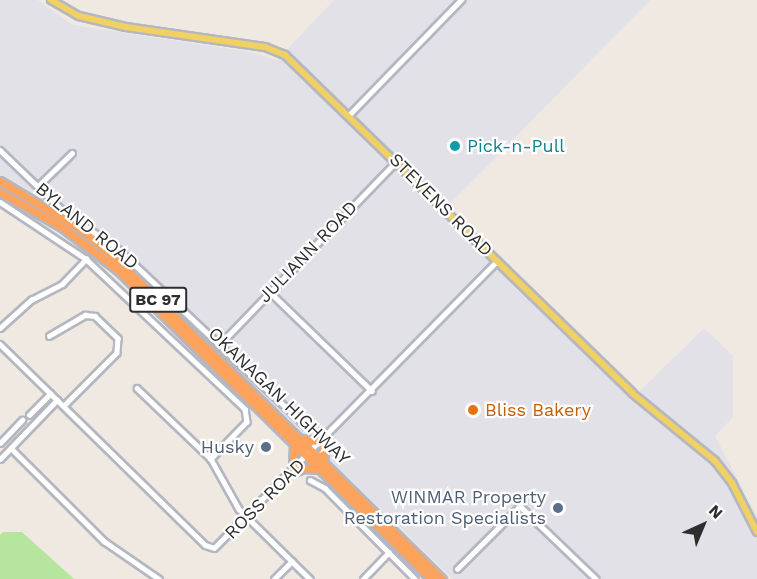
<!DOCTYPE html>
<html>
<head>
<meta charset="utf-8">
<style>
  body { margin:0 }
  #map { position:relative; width:757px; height:579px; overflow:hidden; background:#efe9e1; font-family:"Work Sans",sans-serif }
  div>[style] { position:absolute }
  .industrial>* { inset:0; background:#e3e1e8 }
  .green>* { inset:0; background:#b6e59e }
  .roads { filter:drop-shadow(2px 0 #b4b7c1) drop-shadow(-2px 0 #b4b7c1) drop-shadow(0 2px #b4b7c1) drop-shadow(0 -2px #b4b7c1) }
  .minor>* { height:4.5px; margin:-2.25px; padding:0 2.25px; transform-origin:2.25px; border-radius:2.25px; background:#fff }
  .major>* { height:6px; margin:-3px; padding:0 3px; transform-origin:3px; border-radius:3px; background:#f2d163 }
  .highway>* { height:7px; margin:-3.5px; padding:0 3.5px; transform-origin:3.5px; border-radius:3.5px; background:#ffa35c }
  .dots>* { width:16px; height:16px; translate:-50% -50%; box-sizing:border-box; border:3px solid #fff; border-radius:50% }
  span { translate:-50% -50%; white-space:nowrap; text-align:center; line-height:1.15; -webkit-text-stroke:4.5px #fff; paint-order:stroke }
  .shield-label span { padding:2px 4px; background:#fff; border:2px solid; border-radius:4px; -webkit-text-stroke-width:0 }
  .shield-label { font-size:16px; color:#2e2e2e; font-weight:700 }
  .culture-label { font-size:18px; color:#0d838f }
  .left { translate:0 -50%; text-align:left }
  .street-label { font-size:18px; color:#2e2e2e }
  .food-label { font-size:18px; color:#c56008 }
  .service-label { font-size:18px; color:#4e5e75 }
  .right { translate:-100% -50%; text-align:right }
  .north { position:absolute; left:673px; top:495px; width:60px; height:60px; -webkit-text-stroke:4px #fff; paint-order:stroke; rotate:44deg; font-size:16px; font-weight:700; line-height:24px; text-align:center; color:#2e2e2e }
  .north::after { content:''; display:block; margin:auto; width:21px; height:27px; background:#2e2e2e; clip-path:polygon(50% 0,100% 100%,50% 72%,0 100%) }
</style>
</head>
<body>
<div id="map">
  <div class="industrial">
    <div style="clip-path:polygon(0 0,38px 0,73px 25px,250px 52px,277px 60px,334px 0,650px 0,448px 206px,409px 168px,402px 175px,631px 400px,704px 328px,733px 356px,733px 417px,715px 436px,757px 516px,757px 579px,453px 579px,116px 252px,51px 203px,0 174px)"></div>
  </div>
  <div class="green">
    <div style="clip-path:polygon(3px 532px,22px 532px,74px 579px,0 579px,0 535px)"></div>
  </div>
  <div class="roads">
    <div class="minor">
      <div style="left:349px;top:115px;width:161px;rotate:-45.8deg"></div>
      <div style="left:0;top:150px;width:85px;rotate:44deg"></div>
      <div style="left:61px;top:209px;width:70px;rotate:35.1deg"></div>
      <div style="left:118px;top:249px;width:258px;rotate:43.3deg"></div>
      <div style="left:38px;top:186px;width:47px;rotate:-44.1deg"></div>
      <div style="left:0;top:202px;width:103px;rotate:33.5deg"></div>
      <div style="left:86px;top:259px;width:219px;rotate:43.3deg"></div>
      <div style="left:245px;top:409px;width:13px;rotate:81deg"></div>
      <div style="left:247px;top:422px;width:52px;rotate:134.2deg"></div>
      <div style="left:270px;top:292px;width:142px;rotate:44.1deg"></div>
      <div style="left:0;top:328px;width:42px;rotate:-42.1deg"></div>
      <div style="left:31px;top:300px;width:35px;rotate:-27deg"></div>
      <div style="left:62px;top:284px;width:35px;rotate:-46deg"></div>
      <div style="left:49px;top:336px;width:42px;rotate:-30.3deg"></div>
      <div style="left:85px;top:315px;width:10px;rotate:6deg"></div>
      <div style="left:95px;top:316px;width:32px;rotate:44deg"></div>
      <div style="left:118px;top:338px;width:15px;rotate:94deg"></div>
      <div style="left:117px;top:353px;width:75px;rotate:135deg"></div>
      <div style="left:221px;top:343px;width:252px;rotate:-46deg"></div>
      <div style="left:0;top:344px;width:287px;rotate:44.4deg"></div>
      <div style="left:205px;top:545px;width:9px;rotate:18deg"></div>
      <div style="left:214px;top:548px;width:403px;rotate:-45.4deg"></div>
      <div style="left:137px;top:388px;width:103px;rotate:43.8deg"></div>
      <div style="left:211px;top:459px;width:57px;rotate:60.8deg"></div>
      <div style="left:239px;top:509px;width:100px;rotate:44.6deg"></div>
      <div style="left:29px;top:415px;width:30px;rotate:-45deg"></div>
      <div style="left:0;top:443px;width:32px;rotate:-46deg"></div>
      <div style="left:11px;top:448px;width:132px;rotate:45deg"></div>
      <div style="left:104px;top:541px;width:67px;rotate:34.6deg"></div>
      <div style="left:0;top:459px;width:82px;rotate:-46deg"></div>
      <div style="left:310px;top:480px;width:17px;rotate:28deg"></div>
      <div style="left:325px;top:488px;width:128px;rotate:45.3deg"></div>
      <div style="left:457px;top:569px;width:89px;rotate:-45deg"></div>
      <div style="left:520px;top:506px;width:105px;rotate:43.8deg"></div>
      <div style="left:274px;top:579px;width:25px;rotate:-45deg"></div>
      <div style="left:363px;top:579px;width:37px;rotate:-46deg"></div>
    </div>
    <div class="major">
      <div style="left:51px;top:0;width:32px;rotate:30deg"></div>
      <div style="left:79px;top:16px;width:48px;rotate:13.2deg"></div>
      <div style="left:126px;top:27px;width:140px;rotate:8.2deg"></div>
      <div style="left:265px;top:47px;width:22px;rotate:22deg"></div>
      <div style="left:285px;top:55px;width:484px;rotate:44.2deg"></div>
      <div style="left:632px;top:393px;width:107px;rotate:39.3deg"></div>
      <div style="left:715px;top:461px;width:28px;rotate:52deg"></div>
      <div style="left:732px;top:483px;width:55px;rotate:63deg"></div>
    </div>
    <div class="highway">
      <div style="left:0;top:181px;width:93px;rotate:31deg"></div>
      <div style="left:80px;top:229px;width:47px;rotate:39.8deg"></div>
      <div style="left:116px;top:259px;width:457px;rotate:44.5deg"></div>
      <div style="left:0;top:192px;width:71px;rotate:29.4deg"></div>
      <div style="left:62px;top:227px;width:71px;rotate:37.5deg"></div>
      <div style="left:118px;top:270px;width:440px;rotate:44.6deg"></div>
      <div style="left:304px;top:439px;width:18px;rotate:9deg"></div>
      <div style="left:322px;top:442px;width:17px;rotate:83deg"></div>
      <div style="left:293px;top:472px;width:26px;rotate:-88deg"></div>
      <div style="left:293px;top:472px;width:12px;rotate:-20deg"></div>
      <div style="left:304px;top:468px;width:16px;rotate:4deg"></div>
    </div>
  </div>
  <div class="dots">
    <div style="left:455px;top:146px;background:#0f9aa8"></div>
    <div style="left:473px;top:410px;background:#e8710a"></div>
    <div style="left:266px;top:447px;background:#5c6f8a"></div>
    <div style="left:558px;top:508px;background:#5c6f8a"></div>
  </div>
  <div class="shield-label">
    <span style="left:158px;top:300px">BC 97</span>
  </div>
  <div class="culture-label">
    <span class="left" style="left:467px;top:146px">Pick-n-Pull</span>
  </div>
  <div class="street-label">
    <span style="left:441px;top:205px;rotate:45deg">STEVENS ROAD</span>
    <span style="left:87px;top:226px;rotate:39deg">BYLAND ROAD</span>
    <span style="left:308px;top:252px;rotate:-46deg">JULIANN ROAD</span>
    <span style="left:279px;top:396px;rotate:44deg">OKANAGAN HIGHWAY</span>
    <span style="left:265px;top:499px;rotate:-45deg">ROSS ROAD</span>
  </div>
  <div class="food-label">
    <span class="left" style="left:485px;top:410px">Bliss Bakery</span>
  </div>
  <div class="service-label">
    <span class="right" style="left:254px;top:447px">Husky</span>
    <span class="right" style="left:546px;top:508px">WINMAR Property<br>Restoration Specialists</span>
  </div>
  <div class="north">N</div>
</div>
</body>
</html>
